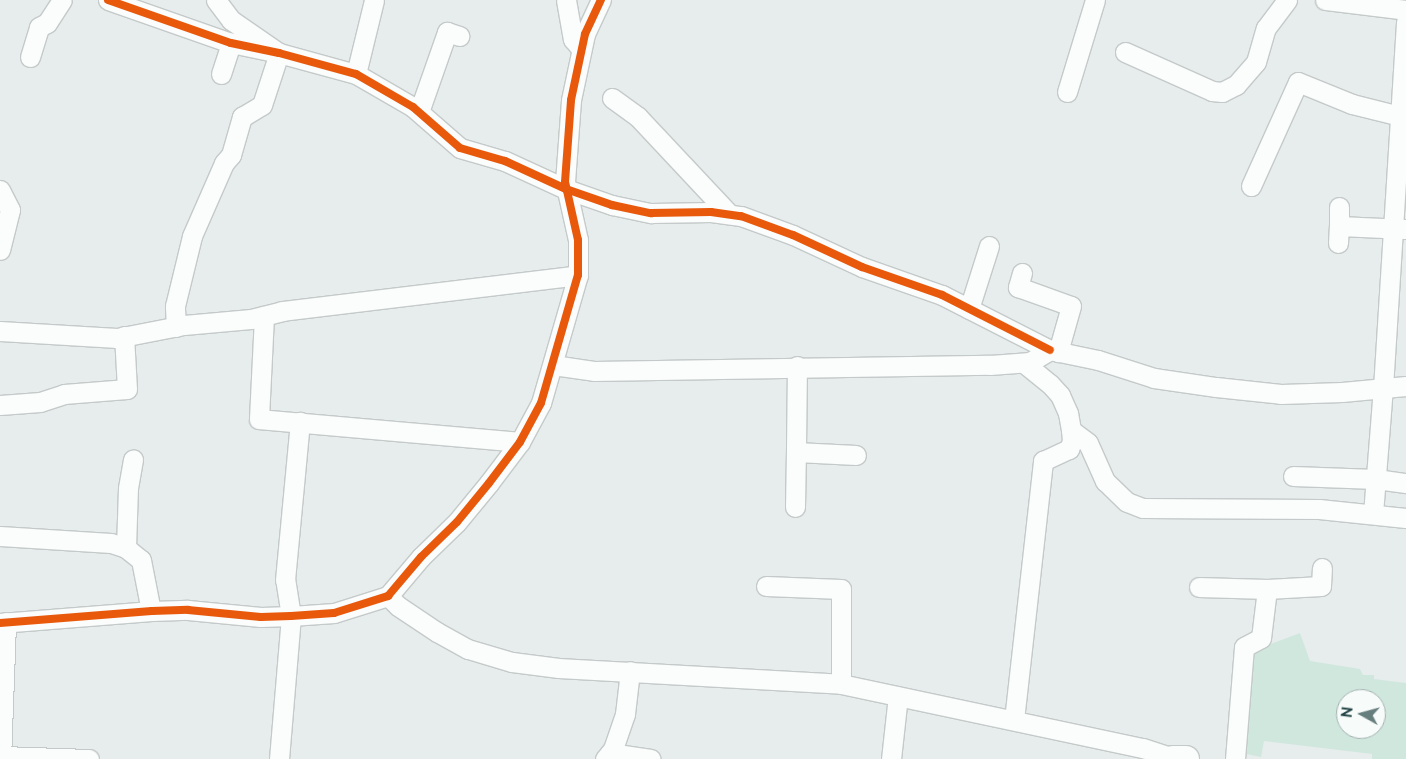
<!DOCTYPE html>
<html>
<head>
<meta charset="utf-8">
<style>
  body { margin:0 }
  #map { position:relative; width:1406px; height:759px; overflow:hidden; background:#e7edec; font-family:Raleway,sans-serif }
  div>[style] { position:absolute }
  .green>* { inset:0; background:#d0e7de }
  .roads { filter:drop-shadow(1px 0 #c4cac9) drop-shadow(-1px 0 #c4cac9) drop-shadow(0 1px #c4cac9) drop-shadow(0 -1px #c4cac9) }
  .street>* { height:19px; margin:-9.5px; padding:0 9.5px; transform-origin:9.5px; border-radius:9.5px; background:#fbfcfc }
  .secondary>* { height:26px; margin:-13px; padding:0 13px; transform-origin:13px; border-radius:13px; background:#fbfcfc }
  .cycleway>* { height:8px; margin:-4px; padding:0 4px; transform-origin:4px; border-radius:4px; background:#e8590c }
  span { translate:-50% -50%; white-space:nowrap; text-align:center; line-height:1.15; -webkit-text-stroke:5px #f7fbfa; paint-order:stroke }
  .north { position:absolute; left:1336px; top:689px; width:50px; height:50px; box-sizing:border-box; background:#f7fbfa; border:1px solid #a2b1b1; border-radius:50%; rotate:277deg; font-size:14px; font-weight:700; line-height:20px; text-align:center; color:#224344 }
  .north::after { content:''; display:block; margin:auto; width:18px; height:22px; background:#677e7f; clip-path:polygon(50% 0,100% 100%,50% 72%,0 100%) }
</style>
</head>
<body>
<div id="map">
  <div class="green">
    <div style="clip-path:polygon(evenodd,1300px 633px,1310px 661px,1360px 669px,1363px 675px,1374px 675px,1374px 679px,1406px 683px,1406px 759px,1372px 759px,1372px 754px,1264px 741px,1261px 757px,1241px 753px,1249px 652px,1300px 633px,1346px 699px,1376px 699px,1376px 729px,1346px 729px,1346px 699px)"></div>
  </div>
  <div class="roads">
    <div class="street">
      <div style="left:108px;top:0;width:130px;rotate:19.3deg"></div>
      <div style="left:231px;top:43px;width:49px;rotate:11.8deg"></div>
      <div style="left:279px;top:53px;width:80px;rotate:15.3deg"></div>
      <div style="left:356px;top:74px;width:66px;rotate:30.1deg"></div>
      <div style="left:413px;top:107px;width:62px;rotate:41.1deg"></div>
      <div style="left:460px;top:148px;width:47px;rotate:16.1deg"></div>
      <div style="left:505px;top:161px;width:67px;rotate:24.7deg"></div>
      <div style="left:566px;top:189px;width:49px;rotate:19.2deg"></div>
      <div style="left:612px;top:205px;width:40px;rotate:12deg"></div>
      <div style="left:651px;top:213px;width:60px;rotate:-1deg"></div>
      <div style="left:711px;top:212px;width:30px;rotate:8deg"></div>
      <div style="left:741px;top:216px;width:55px;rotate:20.1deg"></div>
      <div style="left:793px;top:235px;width:76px;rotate:24.9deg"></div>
      <div style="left:862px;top:267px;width:85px;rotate:19.3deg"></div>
      <div style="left:942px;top:295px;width:121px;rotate:27deg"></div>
      <div style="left:566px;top:0;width:40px;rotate:80deg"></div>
      <div style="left:573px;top:39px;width:13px;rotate:51deg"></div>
      <div style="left:1325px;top:0;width:82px;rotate:7deg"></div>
      <div style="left:1125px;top:52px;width:95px;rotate:24.1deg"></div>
      <div style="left:1212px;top:91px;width:10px;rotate:6deg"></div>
      <div style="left:1222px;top:92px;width:16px;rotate:-27deg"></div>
      <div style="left:1236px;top:85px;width:30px;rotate:-49deg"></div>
      <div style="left:1256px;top:62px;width:35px;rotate:-74deg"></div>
      <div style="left:1266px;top:28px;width:35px;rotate:-53deg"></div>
      <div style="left:30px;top:57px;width:31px;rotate:-73deg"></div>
      <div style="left:39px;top:27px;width:9px;rotate:-27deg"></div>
      <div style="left:47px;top:23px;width:27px;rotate:-57deg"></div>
      <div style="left:221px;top:74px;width:33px;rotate:-72deg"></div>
      <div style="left:356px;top:74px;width:76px;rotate:-76.3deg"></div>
      <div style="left:1067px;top:92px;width:96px;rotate:-73.1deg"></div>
      <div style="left:612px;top:98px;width:32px;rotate:36deg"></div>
      <div style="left:638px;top:117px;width:133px;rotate:46.8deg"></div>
      <div style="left:419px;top:112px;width:85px;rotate:-70.7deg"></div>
      <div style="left:447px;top:32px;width:13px;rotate:18deg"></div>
      <div style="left:1251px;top:186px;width:114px;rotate:-65.7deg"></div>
      <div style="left:1298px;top:82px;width:58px;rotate:22.2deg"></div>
      <div style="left:1352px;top:104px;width:49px;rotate:14deg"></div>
      <div style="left:0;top:190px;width:22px;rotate:63deg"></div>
      <div style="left:10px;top:210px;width:41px;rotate:104deg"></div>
      <div style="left:1339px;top:226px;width:19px;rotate:-90deg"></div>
      <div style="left:1338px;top:243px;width:17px;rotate:-87deg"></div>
      <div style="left:1339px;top:226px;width:66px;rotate:2.6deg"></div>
      <div style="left:1022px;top:273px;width:15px;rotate:106deg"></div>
      <div style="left:1018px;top:287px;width:56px;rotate:19.7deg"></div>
      <div style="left:1071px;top:306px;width:48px;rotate:105.8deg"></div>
      <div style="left:969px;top:309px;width:66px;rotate:-72.4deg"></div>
      <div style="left:264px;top:316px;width:103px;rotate:92.8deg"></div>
      <div style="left:259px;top:419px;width:262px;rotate:5deg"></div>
      <div style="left:176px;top:327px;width:21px;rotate:-93deg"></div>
      <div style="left:175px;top:306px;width:72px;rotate:-76.3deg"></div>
      <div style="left:192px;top:236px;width:80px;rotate:-66.3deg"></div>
      <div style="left:224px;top:163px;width:11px;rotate:-49deg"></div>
      <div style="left:231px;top:155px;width:40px;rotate:-74deg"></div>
      <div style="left:242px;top:117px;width:23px;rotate:-31deg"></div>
      <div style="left:262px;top:105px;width:55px;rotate:-71.9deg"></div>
      <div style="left:279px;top:53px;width:58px;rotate:-145.5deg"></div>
      <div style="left:231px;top:20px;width:25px;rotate:-127deg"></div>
      <div style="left:0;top:331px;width:117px;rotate:3.4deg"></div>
      <div style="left:117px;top:338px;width:68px;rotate:-11deg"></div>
      <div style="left:184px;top:325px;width:67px;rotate:-5.1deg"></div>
      <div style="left:251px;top:319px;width:32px;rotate:-14deg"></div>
      <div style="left:282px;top:311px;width:298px;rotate:-6.9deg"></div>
      <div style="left:1024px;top:363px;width:33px;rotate:39deg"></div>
      <div style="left:1050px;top:384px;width:15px;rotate:48deg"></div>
      <div style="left:1060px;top:395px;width:20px;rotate:66deg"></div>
      <div style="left:1068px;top:413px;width:17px;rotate:80deg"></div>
      <div style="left:1071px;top:430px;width:21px;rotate:37deg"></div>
      <div style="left:1088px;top:443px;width:42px;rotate:65.9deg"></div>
      <div style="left:1105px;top:481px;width:30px;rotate:44deg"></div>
      <div style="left:1127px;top:502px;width:17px;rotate:21deg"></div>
      <div style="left:1143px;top:508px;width:176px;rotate:0.3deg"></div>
      <div style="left:1319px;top:509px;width:87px;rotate:5.9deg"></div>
      <div style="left:553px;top:365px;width:41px;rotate:8.3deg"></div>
      <div style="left:594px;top:371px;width:396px;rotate:-0.9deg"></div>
      <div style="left:990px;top:365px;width:40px;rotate:-4.3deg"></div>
      <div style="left:1030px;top:362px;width:23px;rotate:-31deg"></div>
      <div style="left:1050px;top:350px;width:49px;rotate:11.8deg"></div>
      <div style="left:1098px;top:360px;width:59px;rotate:17.8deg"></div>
      <div style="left:1154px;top:378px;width:63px;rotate:8.3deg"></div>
      <div style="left:1216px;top:387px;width:65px;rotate:6.1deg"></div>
      <div style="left:1281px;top:394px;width:61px;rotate:-1.9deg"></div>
      <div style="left:1342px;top:392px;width:64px;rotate:-5.4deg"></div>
      <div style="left:797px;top:366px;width:86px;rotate:90.7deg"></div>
      <div style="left:796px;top:452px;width:60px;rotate:2.9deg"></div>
      <div style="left:0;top:405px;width:40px;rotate:-4.3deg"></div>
      <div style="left:40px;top:402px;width:25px;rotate:-18deg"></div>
      <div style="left:64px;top:394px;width:63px;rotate:-4.5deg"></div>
      <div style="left:127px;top:389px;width:53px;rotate:-93.2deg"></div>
      <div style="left:1293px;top:476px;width:83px;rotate:2.1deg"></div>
      <div style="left:1376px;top:479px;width:30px;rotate:8deg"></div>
      <div style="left:795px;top:507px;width:55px;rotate:-89deg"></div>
      <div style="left:1373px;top:514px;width:126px;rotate:-85.5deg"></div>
      <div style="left:1383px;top:388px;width:367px;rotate:-86.4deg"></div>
      <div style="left:0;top:536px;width:111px;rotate:3.6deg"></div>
      <div style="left:111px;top:543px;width:16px;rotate:18deg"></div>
      <div style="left:126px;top:548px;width:19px;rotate:39deg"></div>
      <div style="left:141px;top:560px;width:52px;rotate:78.9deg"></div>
      <div style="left:126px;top:548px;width:60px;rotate:-88.1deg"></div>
      <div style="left:128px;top:488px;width:29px;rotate:-80deg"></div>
      <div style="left:766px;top:586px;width:75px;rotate:2.3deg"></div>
      <div style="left:841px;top:589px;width:95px;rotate:90deg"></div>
      <div style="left:1199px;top:587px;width:68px;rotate:1.7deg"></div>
      <div style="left:388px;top:596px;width:14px;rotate:45deg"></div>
      <div style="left:398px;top:606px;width:47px;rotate:33.7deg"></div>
      <div style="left:437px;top:632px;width:35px;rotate:29deg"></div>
      <div style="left:468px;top:649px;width:46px;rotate:16.5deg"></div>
      <div style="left:512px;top:662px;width:47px;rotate:7.3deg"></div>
      <div style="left:559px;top:668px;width:282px;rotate:3.2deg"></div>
      <div style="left:841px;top:684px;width:309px;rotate:12deg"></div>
      <div style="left:1143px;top:748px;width:33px;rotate:18deg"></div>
      <div style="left:0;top:623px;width:152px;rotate:-4.5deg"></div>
      <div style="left:152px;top:611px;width:36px;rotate:-2deg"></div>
      <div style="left:188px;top:610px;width:73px;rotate:5.5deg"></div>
      <div style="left:261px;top:617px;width:30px;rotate:-2deg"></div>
      <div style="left:291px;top:616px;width:43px;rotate:-4deg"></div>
      <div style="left:334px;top:613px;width:57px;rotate:-17.5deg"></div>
      <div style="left:388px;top:596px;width:51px;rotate:-49.8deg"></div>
      <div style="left:421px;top:557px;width:50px;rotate:-44.2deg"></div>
      <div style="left:457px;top:522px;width:50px;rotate:-50.6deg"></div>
      <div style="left:489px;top:483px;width:51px;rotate:-52.9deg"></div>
      <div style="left:520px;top:442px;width:44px;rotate:-61.7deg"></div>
      <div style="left:541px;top:403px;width:133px;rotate:-73.9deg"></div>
      <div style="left:578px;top:275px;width:35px;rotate:-90deg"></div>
      <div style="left:578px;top:240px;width:59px;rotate:-102.6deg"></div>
      <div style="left:565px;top:182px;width:82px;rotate:-85.8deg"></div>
      <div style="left:571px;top:100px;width:67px;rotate:-78deg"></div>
      <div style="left:585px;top:34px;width:38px;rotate:-65deg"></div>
      <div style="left:1014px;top:720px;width:261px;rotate:-83.6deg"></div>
      <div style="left:1043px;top:461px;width:29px;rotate:-25deg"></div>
      <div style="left:1069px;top:449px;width:9px;rotate:-69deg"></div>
      <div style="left:1072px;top:441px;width:11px;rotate:-95deg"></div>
      <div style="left:610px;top:753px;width:41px;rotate:8.3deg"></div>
      <div style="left:2px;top:756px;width:87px;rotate:2deg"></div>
      <div style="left:1px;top:759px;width:137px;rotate:-87.9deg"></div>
      <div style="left:279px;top:759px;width:144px;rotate:-85.2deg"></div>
      <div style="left:291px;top:616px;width:36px;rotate:-99deg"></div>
      <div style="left:285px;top:580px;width:159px;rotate:-84.6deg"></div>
      <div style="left:605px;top:759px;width:13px;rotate:-51deg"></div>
      <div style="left:613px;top:749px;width:37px;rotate:-71deg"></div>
      <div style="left:625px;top:714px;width:43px;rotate:-83.4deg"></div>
      <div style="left:891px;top:759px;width:63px;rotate:-83.7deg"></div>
      <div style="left:1235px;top:759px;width:112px;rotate:-85.4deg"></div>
      <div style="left:1244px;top:647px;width:19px;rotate:-28deg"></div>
      <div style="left:1261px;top:638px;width:49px;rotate:-83deg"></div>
      <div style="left:1267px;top:589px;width:54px;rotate:-3.2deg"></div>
      <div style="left:1321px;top:586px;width:18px;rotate:-87deg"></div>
    </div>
    <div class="secondary">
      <div style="left:1173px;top:759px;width:13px"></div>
    </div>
  </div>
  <div class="cycleway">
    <div style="left:108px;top:0;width:130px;rotate:19.3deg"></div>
    <div style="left:231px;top:43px;width:49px;rotate:11.8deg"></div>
    <div style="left:279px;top:53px;width:80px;rotate:15.3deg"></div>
    <div style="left:356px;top:74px;width:66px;rotate:30.1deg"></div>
    <div style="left:413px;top:107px;width:62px;rotate:41.1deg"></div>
    <div style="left:460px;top:148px;width:47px;rotate:16.1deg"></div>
    <div style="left:505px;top:161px;width:67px;rotate:24.7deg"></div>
    <div style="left:566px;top:189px;width:49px;rotate:19.2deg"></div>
    <div style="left:612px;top:205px;width:40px;rotate:12deg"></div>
    <div style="left:651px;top:213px;width:60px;rotate:-1deg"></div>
    <div style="left:711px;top:212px;width:30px;rotate:8deg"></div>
    <div style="left:741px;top:216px;width:55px;rotate:20.1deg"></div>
    <div style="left:793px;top:235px;width:76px;rotate:24.9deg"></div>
    <div style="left:862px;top:267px;width:85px;rotate:19.3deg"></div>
    <div style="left:942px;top:295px;width:121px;rotate:27deg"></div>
    <div style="left:0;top:623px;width:152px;rotate:-4.5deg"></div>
    <div style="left:152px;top:611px;width:36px;rotate:-2deg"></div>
    <div style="left:188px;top:610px;width:73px;rotate:5.5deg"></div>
    <div style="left:261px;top:617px;width:30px;rotate:-2deg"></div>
    <div style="left:291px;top:616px;width:43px;rotate:-4deg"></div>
    <div style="left:334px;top:613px;width:57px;rotate:-17.5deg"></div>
    <div style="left:388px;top:596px;width:51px;rotate:-49.8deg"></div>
    <div style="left:421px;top:557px;width:50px;rotate:-44.2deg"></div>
    <div style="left:457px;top:522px;width:50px;rotate:-50.6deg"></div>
    <div style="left:489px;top:483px;width:51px;rotate:-52.9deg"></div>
    <div style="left:520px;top:442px;width:44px;rotate:-61.7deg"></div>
    <div style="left:541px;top:403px;width:133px;rotate:-73.9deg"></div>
    <div style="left:578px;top:275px;width:35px;rotate:-90deg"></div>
    <div style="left:578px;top:240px;width:59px;rotate:-102.6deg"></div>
    <div style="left:565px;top:182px;width:82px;rotate:-85.8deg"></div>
    <div style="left:571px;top:100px;width:67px;rotate:-78deg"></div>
    <div style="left:585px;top:34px;width:38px;rotate:-65deg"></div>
  </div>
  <div class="north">N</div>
</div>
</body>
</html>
